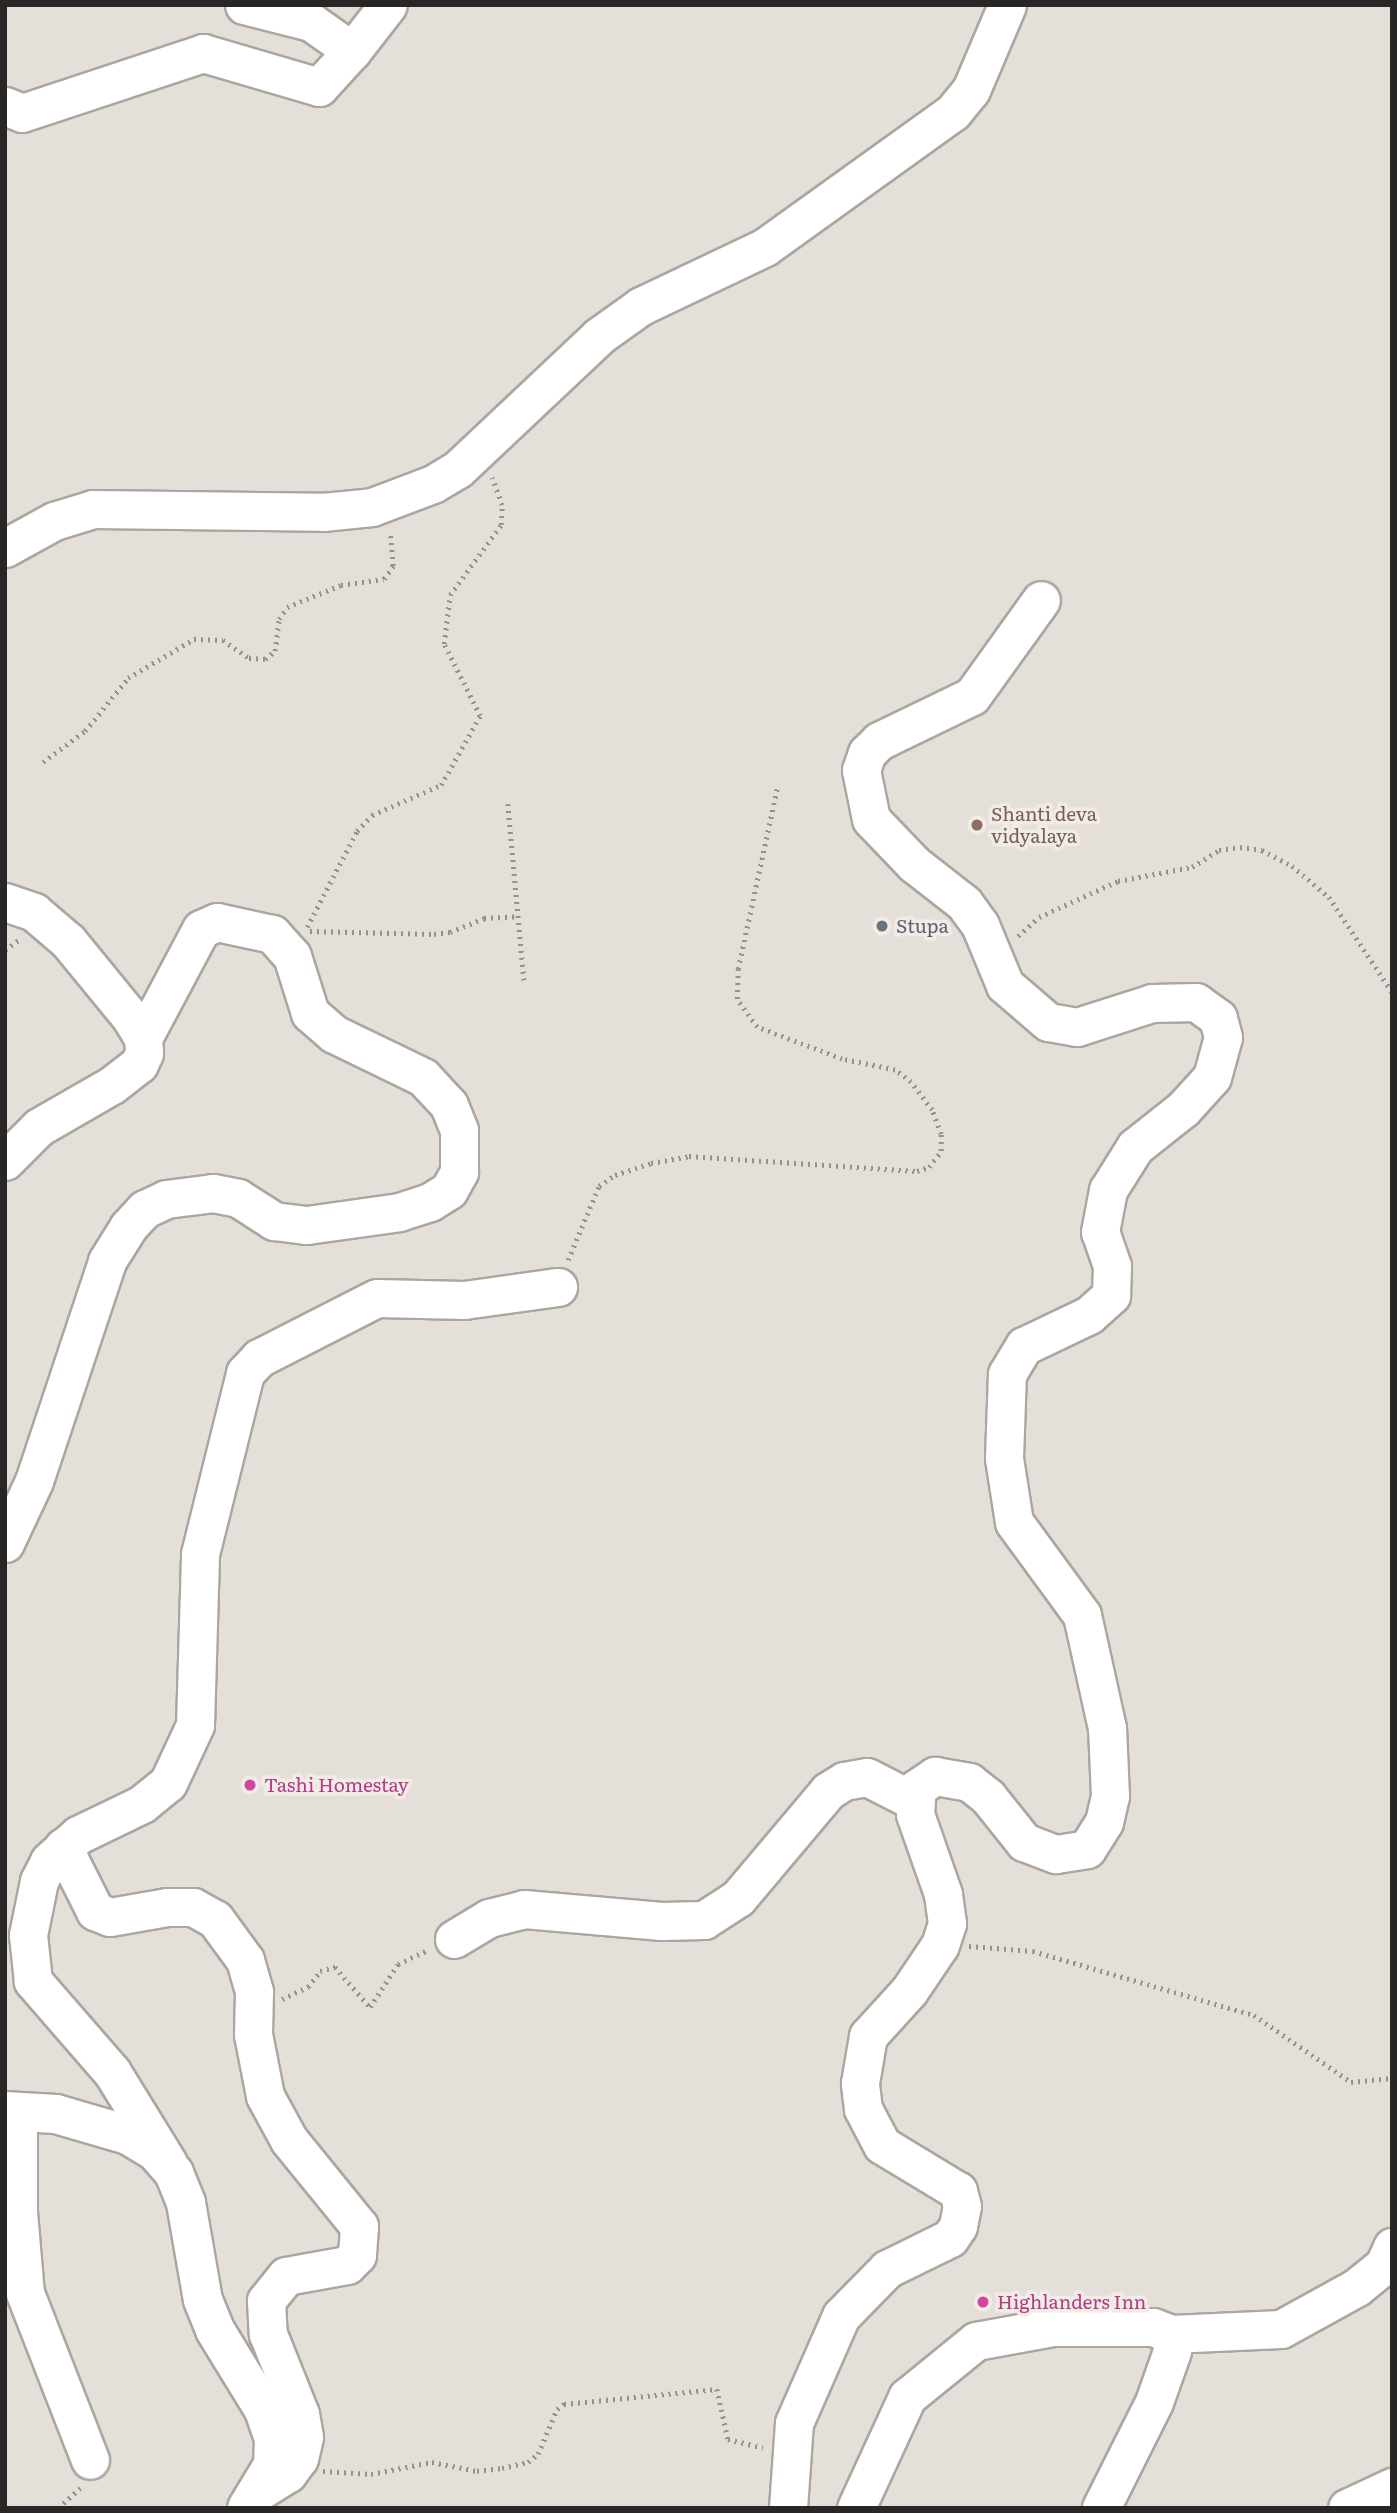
<!DOCTYPE html>
<html>
<head>
<meta charset="utf-8">
<style>
  body { margin:0 }
  #map { position:relative; width:1397px; height:2513px; overflow:hidden; background:#e5dfd9; font-family:Literata,serif }
  div>[style] { position:absolute }
  .path>* { height:4.5px; margin-top:-2.25px; transform-origin:0; background:repeating-linear-gradient(90deg,#95918c 0 2px,transparent 0 7px) }
  .roads { filter:drop-shadow(2px 0 #aca6a1) drop-shadow(-2px 0 #aca6a1) drop-shadow(0 2px #aca6a1) drop-shadow(0 -2px #aca6a1) }
  .minor>* { height:37px; margin:-18.5px; padding:0 18.5px; transform-origin:18.5px; border-radius:18.5px; background:#fff }
  .highway>* { height:38px; margin:-19px; padding:0 19px; transform-origin:19px; border-radius:19px; background:#fff }
  .dots>* { width:19px; height:19px; translate:-50% -50%; box-sizing:border-box; border:4px solid #f2ece6; border-radius:50% }
  span { translate:-50% -50%; white-space:nowrap; text-align:center; line-height:1.15; -webkit-text-stroke:7px #f2ece6; paint-order:stroke }
  .education-label { font-size:19px; color:#785e54 }
  .left { translate:0 -50%; text-align:left }
  .worship-label { font-size:19px; color:#5b616d }
  .hotel-label { font-size:19px; color:#b23c85 }
  .frame { position:absolute; inset:0; border:7px solid #292725; pointer-events:none }
</style>
</head>
<body>
<div id="map">
  <div class="path">
    <div style="left:43px;top:762px;width:52px;rotate:-36.4deg"></div>
    <div style="left:85px;top:731px;width:68px;rotate:-50.9deg"></div>
    <div style="left:128px;top:678px;width:77px;rotate:-30.6deg"></div>
    <div style="left:194px;top:639px;width:29px;rotate:2deg"></div>
    <div style="left:223px;top:640px;width:32px;rotate:35deg"></div>
    <div style="left:249px;top:658px;width:16px;rotate:4deg"></div>
    <div style="left:265px;top:659px;width:13px;rotate:-39deg"></div>
    <div style="left:275px;top:651px;width:32px;rotate:-83deg"></div>
    <div style="left:279px;top:619px;width:14px;rotate:-56deg"></div>
    <div style="left:287px;top:607px;width:58px;rotate:-22.2deg"></div>
    <div style="left:341px;top:585px;width:43px;rotate:-7.9deg"></div>
    <div style="left:384px;top:579px;width:16px;rotate:-55deg"></div>
    <div style="left:393px;top:566px;width:34px;rotate:-95deg"></div>
    <div style="left:508px;top:804px;width:177px;rotate:84.8deg"></div>
    <div style="left:307px;top:927px;width:108px;rotate:-62.5deg"></div>
    <div style="left:357px;top:831px;width:22px;rotate:-47deg"></div>
    <div style="left:372px;top:815px;width:75px;rotate:-23.5deg"></div>
    <div style="left:441px;top:785px;width:79px;rotate:-60.5deg"></div>
    <div style="left:480px;top:716px;width:80px;rotate:-116.6deg"></div>
    <div style="left:444px;top:644px;width:49px;rotate:-83deg"></div>
    <div style="left:450px;top:595px;width:87px;rotate:-53.9deg"></div>
    <div style="left:501px;top:525px;width:20px;rotate:-87deg"></div>
    <div style="left:502px;top:505px;width:29px;rotate:-110deg"></div>
    <div style="left:310px;top:931px;width:124px;rotate:1.4deg"></div>
    <div style="left:434px;top:934px;width:16px;rotate:-7deg"></div>
    <div style="left:450px;top:932px;width:37px;rotate:-22deg"></div>
    <div style="left:484px;top:918px;width:34px;rotate:-3deg"></div>
    <div style="left:1018px;top:936px;width:28px;rotate:-42deg"></div>
    <div style="left:1039px;top:917px;width:87px;rotate:-24.5deg"></div>
    <div style="left:1118px;top:881px;width:75px;rotate:-10.7deg"></div>
    <div style="left:1192px;top:867px;width:32px;rotate:-32deg"></div>
    <div style="left:1219px;top:850px;width:21px;rotate:-8deg"></div>
    <div style="left:1240px;top:847px;width:22px;rotate:8deg"></div>
    <div style="left:1262px;top:850px;width:34px;rotate:28deg"></div>
    <div style="left:1292px;top:866px;width:48px;rotate:40deg"></div>
    <div style="left:1329px;top:897px;width:114px;rotate:56.4deg"></div>
    <div style="left:5px;top:950px;width:20px;rotate:-37deg"></div>
    <div style="left:568px;top:1260px;width:80px;rotate:-67.3deg"></div>
    <div style="left:599px;top:1186px;width:19px;rotate:-35deg"></div>
    <div style="left:615px;top:1175px;width:38px;rotate:-18deg"></div>
    <div style="left:651px;top:1163px;width:39px;rotate:-10deg"></div>
    <div style="left:689px;top:1156px;width:228px;rotate:3.8deg"></div>
    <div style="left:917px;top:1171px;width:13px;rotate:-18deg"></div>
    <div style="left:929px;top:1167px;width:20px;rotate:-53deg"></div>
    <div style="left:941px;top:1151px;width:17px;rotate:-90deg"></div>
    <div style="left:941px;top:1134px;width:26px;rotate:-111deg"></div>
    <div style="left:932px;top:1110px;width:35px;rotate:-127deg"></div>
    <div style="left:911px;top:1082px;width:20px;rotate:-143deg"></div>
    <div style="left:895px;top:1070px;width:54px;rotate:-168.3deg"></div>
    <div style="left:842px;top:1059px;width:91px;rotate:-159.4deg"></div>
    <div style="left:757px;top:1027px;width:34px;rotate:-126deg"></div>
    <div style="left:737px;top:999px;width:30px;rotate:-88deg"></div>
    <div style="left:738px;top:969px;width:185px;rotate:-77.8deg"></div>
    <div style="left:969px;top:1946px;width:64px;rotate:4.5deg"></div>
    <div style="left:1033px;top:1951px;width:230px;rotate:16.2deg"></div>
    <div style="left:1254px;top:2015px;width:118px;rotate:34.6deg"></div>
    <div style="left:1351px;top:2082px;width:41px;rotate:-5.6deg"></div>
    <div style="left:282px;top:1999px;width:29px;rotate:-25deg"></div>
    <div style="left:308px;top:1987px;width:20px;rotate:-53deg"></div>
    <div style="left:320px;top:1971px;width:16px;rotate:-15deg"></div>
    <div style="left:335px;top:1967px;width:53px;rotate:48.8deg"></div>
    <div style="left:370px;top:2007px;width:51px;rotate:-56.9deg"></div>
    <div style="left:398px;top:1964px;width:33px;rotate:-25deg"></div>
    <div style="left:323px;top:2471px;width:48px;rotate:3.6deg"></div>
    <div style="left:371px;top:2474px;width:62px;rotate:-11.1deg"></div>
    <div style="left:432px;top:2462px;width:46px;rotate:11.3deg"></div>
    <div style="left:477px;top:2471px;width:25px;rotate:-7deg"></div>
    <div style="left:502px;top:2468px;width:27px;rotate:-13deg"></div>
    <div style="left:528px;top:2462px;width:13px;rotate:-39deg"></div>
    <div style="left:538px;top:2454px;width:49px;rotate:-67.1deg"></div>
    <div style="left:557px;top:2409px;width:9px;rotate:-36deg"></div>
    <div style="left:564px;top:2404px;width:154px;rotate:-5.6deg"></div>
    <div style="left:717px;top:2389px;width:51px;rotate:77.6deg"></div>
    <div style="left:728px;top:2439px;width:36px;rotate:14deg"></div>
    <div style="left:58px;top:2508px;width:30px;rotate:-42deg"></div>
  </div>
  <div class="roads">
    <div class="minor">
      <div style="left:352px;top:51px;width:58px;rotate:-52deg"></div>
      <div style="left:5px;top:106px;width:18px;rotate:22deg"></div>
      <div style="left:22px;top:113px;width:191px;rotate:-18.3deg"></div>
      <div style="left:203px;top:53px;width:121px;rotate:16.3deg"></div>
      <div style="left:319px;top:87px;width:49px;rotate:-47.5deg"></div>
      <div style="left:352px;top:51px;width:50px;rotate:-144.7deg"></div>
      <div style="left:311px;top:22px;width:69px;rotate:-165.8deg"></div>
      <div style="left:5px;top:548px;width:56px;rotate:-28.9deg"></div>
      <div style="left:54px;top:521px;width:41px;rotate:-17.1deg"></div>
      <div style="left:93px;top:509px;width:230px;rotate:0.7deg"></div>
      <div style="left:323px;top:512px;width:49px;rotate:-5.8deg"></div>
      <div style="left:372px;top:507px;width:65px;rotate:-20.7deg"></div>
      <div style="left:433px;top:484px;width:29px;rotate:-31deg"></div>
      <div style="left:458px;top:469px;width:194px;rotate:-43.3deg"></div>
      <div style="left:599px;top:336px;width:52px;rotate:-35.5deg"></div>
      <div style="left:641px;top:306px;width:137px;rotate:-25.4deg"></div>
      <div style="left:765px;top:247px;width:231px;rotate:-35.7deg"></div>
      <div style="left:953px;top:112px;width:28px;rotate:-51deg"></div>
      <div style="left:971px;top:90px;width:92px;rotate:-67deg"></div>
      <div style="left:5px;top:902px;width:31px;rotate:19deg"></div>
      <div style="left:34px;top:912px;width:45px;rotate:40.5deg"></div>
      <div style="left:68px;top:941px;width:99px;rotate:50.7deg"></div>
      <div style="left:131px;top:1018px;width:23px;rotate:59deg"></div>
      <div style="left:143px;top:1038px;width:15px;rotate:86deg"></div>
      <div style="left:144px;top:1053px;width:12px;rotate:114deg"></div>
      <div style="left:139px;top:1064px;width:34px;rotate:142deg"></div>
      <div style="left:112px;top:1085px;width:84px;rotate:150.1deg"></div>
      <div style="left:39px;top:1127px;width:48px;rotate:135deg"></div>
      <div style="left:5px;top:1543px;width:68px;rotate:-64.9deg"></div>
      <div style="left:34px;top:1481px;width:232px;rotate:-71.6deg"></div>
      <div style="left:107px;top:1261px;width:40px;rotate:-58deg"></div>
      <div style="left:128px;top:1227px;width:25px;rotate:-47deg"></div>
      <div style="left:145px;top:1209px;width:23px;rotate:-25deg"></div>
      <div style="left:166px;top:1199px;width:47px;rotate:-7.3deg"></div>
      <div style="left:213px;top:1193px;width:25px;rotate:11deg"></div>
      <div style="left:238px;top:1198px;width:43px;rotate:32.6deg"></div>
      <div style="left:274px;top:1221px;width:33px;rotate:7deg"></div>
      <div style="left:307px;top:1225px;width:93px;rotate:-8deg"></div>
      <div style="left:399px;top:1212px;width:33px;rotate:-18deg"></div>
      <div style="left:430px;top:1202px;width:22px;rotate:-32deg"></div>
      <div style="left:449px;top:1190px;width:21px;rotate:-61deg"></div>
      <div style="left:459px;top:1172px;width:42px;rotate:-90deg"></div>
      <div style="left:459px;top:1130px;width:27px;rotate:-112deg"></div>
      <div style="left:449px;top:1105px;width:38px;rotate:-133deg"></div>
      <div style="left:423px;top:1077px;width:99px;rotate:-154.2deg"></div>
      <div style="left:334px;top:1034px;width:32px;rotate:-139deg"></div>
      <div style="left:310px;top:1013px;width:60px;rotate:-107.5deg"></div>
      <div style="left:292px;top:956px;width:30px;rotate:-132deg"></div>
      <div style="left:272px;top:934px;width:56px;rotate:-167.7deg"></div>
      <div style="left:217px;top:922px;width:17px;rotate:156deg"></div>
      <div style="left:201px;top:929px;width:123px;rotate:118deg"></div>
      <div style="left:63px;top:1847px;width:72px;rotate:63.4deg"></div>
      <div style="left:95px;top:1911px;width:16px;rotate:22deg"></div>
      <div style="left:110px;top:1917px;width:58px;rotate:-10deg"></div>
      <div style="left:167px;top:1907px;width:26px"></div>
      <div style="left:193px;top:1907px;width:25px;rotate:29deg"></div>
      <div style="left:215px;top:1919px;width:51px;rotate:53.8deg"></div>
      <div style="left:245px;top:1960px;width:33px;rotate:74deg"></div>
      <div style="left:254px;top:1992px;width:42px;rotate:91.4deg"></div>
      <div style="left:253px;top:2034px;width:63px;rotate:79deg"></div>
      <div style="left:265px;top:2096px;width:50px;rotate:61.4deg"></div>
      <div style="left:289px;top:2140px;width:111px;rotate:50.9deg"></div>
      <div style="left:359px;top:2226px;width:29px;rotate:94deg"></div>
      <div style="left:357px;top:2255px;width:14px;rotate:135deg"></div>
      <div style="left:347px;top:2265px;width:62px;rotate:169.8deg"></div>
      <div style="left:286px;top:2276px;width:32px;rotate:129deg"></div>
      <div style="left:266px;top:2301px;width:33px;rotate:87deg"></div>
      <div style="left:268px;top:2334px;width:86px;rotate:68.2deg"></div>
      <div style="left:300px;top:2414px;width:23px;rotate:80deg"></div>
      <div style="left:304px;top:2437px;width:22px;rotate:103deg"></div>
      <div style="left:299px;top:2458px;width:19px;rotate:126deg"></div>
      <div style="left:288px;top:2473px;width:32px;rotate:148deg"></div>
      <div style="left:454px;top:1939px;width:41px;rotate:-31deg"></div>
      <div style="left:489px;top:1918px;width:36px;rotate:-14deg"></div>
      <div style="left:524px;top:1909px;width:138px;rotate:5deg"></div>
      <div style="left:661px;top:1921px;width:43px;rotate:-1.3deg"></div>
      <div style="left:704px;top:1920px;width:40px;rotate:-32.9deg"></div>
      <div style="left:738px;top:1898px;width:140px;rotate:-49.9deg"></div>
      <div style="left:828px;top:1791px;width:19px;rotate:-32deg"></div>
      <div style="left:844px;top:1781px;width:23px;rotate:-10deg"></div>
      <div style="left:867px;top:1777px;width:53px;rotate:27.1deg"></div>
      <div style="left:18px;top:2111px;width:101px;rotate:90deg"></div>
      <div style="left:18px;top:2212px;width:81px;rotate:85.1deg"></div>
      <div style="left:25px;top:2293px;width:179px;rotate:68.7deg"></div>
      <div style="left:168px;top:2163px;width:107px;rotate:-121.6deg"></div>
      <div style="left:112px;top:2072px;width:121px;rotate:-131deg"></div>
      <div style="left:33px;top:1981px;width:46px;rotate:-96.2deg"></div>
      <div style="left:28px;top:1935px;width:55px;rotate:-78.5deg"></div>
      <div style="left:39px;top:1881px;width:22px;rotate:-63deg"></div>
      <div style="left:49px;top:1861px;width:39px;rotate:-42deg"></div>
      <div style="left:78px;top:1835px;width:71px;rotate:-25.8deg"></div>
      <div style="left:142px;top:1804px;width:33px;rotate:-39deg"></div>
      <div style="left:168px;top:1783px;width:64px;rotate:-65deg"></div>
      <div style="left:195px;top:1725px;width:171px;rotate:-88.3deg"></div>
      <div style="left:200px;top:1554px;width:187px;rotate:-76deg"></div>
      <div style="left:245px;top:1373px;width:21px;rotate:-47deg"></div>
      <div style="left:259px;top:1358px;width:132px;rotate:-27deg"></div>
      <div style="left:377px;top:1298px;width:87px;rotate:1.3deg"></div>
      <div style="left:464px;top:1300px;width:95px;rotate:-7.9deg"></div>
      <div style="left:1171px;top:2334px;width:110px;rotate:-2.6deg"></div>
      <div style="left:1281px;top:2329px;width:87px;rotate:-28.9deg"></div>
      <div style="left:1357px;top:2287px;width:35px;rotate:-39deg"></div>
      <div style="left:1384px;top:2265px;width:20px;rotate:-66deg"></div>
      <div style="left:788px;top:2508px;width:85px;rotate:-86deg"></div>
      <div style="left:794px;top:2423px;width:117px;rotate:-66.3deg"></div>
      <div style="left:841px;top:2316px;width:66px;rotate:-45.6deg"></div>
      <div style="left:887px;top:2269px;width:70px;rotate:-26.2deg"></div>
      <div style="left:950px;top:2238px;width:14px;rotate:-56deg"></div>
      <div style="left:958px;top:2226px;width:20px;rotate:-79deg"></div>
      <div style="left:962px;top:2206px;width:16px;rotate:-105deg"></div>
      <div style="left:958px;top:2191px;width:89px;rotate:-148.8deg"></div>
      <div style="left:882px;top:2145px;width:41px;rotate:-117.8deg"></div>
      <div style="left:863px;top:2109px;width:26px;rotate:-97deg"></div>
      <div style="left:860px;top:2083px;width:48px;rotate:-80.3deg"></div>
      <div style="left:868px;top:2036px;width:61px;rotate:-47.7deg"></div>
      <div style="left:909px;top:1991px;width:55px;rotate:-56deg"></div>
      <div style="left:940px;top:1945px;width:23px;rotate:-72deg"></div>
      <div style="left:947px;top:1923px;width:29px;rotate:-98deg"></div>
      <div style="left:943px;top:1894px;width:85px;rotate:-109.3deg"></div>
      <div style="left:915px;top:1814px;width:26px;rotate:-86deg"></div>
      <div style="left:917px;top:1788px;width:22px;rotate:-34deg"></div>
      <div style="left:935px;top:1776px;width:35px;rotate:10deg"></div>
      <div style="left:969px;top:1782px;width:24px;rotate:38deg"></div>
      <div style="left:988px;top:1797px;width:58px;rotate:51.3deg"></div>
      <div style="left:1024px;top:1842px;width:34px;rotate:21deg"></div>
      <div style="left:1056px;top:1854px;width:31px;rotate:-9deg"></div>
      <div style="left:1087px;top:1849px;width:32px;rotate:-58deg"></div>
      <div style="left:1104px;top:1822px;width:27px;rotate:-77deg"></div>
      <div style="left:1110px;top:1796px;width:68px;rotate:-92.5deg"></div>
      <div style="left:1107px;top:1728px;width:116px;rotate:-102.5deg"></div>
      <div style="left:1082px;top:1615px;width:115px;rotate:-126.2deg"></div>
      <div style="left:1014px;top:1522px;width:65px;rotate:-98.9deg"></div>
      <div style="left:1004px;top:1458px;width:84px;rotate:-88deg"></div>
      <div style="left:1007px;top:1374px;width:33px;rotate:-59deg"></div>
      <div style="left:1024px;top:1346px;width:72px;rotate:-25.5deg"></div>
      <div style="left:1089px;top:1315px;width:30px;rotate:-42deg"></div>
      <div style="left:1111px;top:1295px;width:29px;rotate:-88deg"></div>
      <div style="left:1112px;top:1266px;width:36px;rotate:-109deg"></div>
      <div style="left:1100px;top:1232px;width:43px;rotate:-79.2deg"></div>
      <div style="left:1108px;top:1190px;width:51px;rotate:-57.9deg"></div>
      <div style="left:1135px;top:1147px;width:61px;rotate:-38.4deg"></div>
      <div style="left:1183px;top:1109px;width:43px;rotate:-47.8deg"></div>
      <div style="left:1212px;top:1077px;width:41px;rotate:-74.6deg"></div>
      <div style="left:1223px;top:1037px;width:20px;rotate:-105deg"></div>
      <div style="left:1218px;top:1018px;width:27px;rotate:-144deg"></div>
      <div style="left:1196px;top:1002px;width:44px;rotate:178.7deg"></div>
      <div style="left:1152px;top:1003px;width:79px;rotate:162.3deg"></div>
      <div style="left:1077px;top:1027px;width:29px;rotate:-170deg"></div>
      <div style="left:1048px;top:1022px;width:57px;rotate:-139.3deg"></div>
      <div style="left:1005px;top:985px;width:65px;rotate:-112.6deg"></div>
      <div style="left:980px;top:925px;width:27px;rotate:-126deg"></div>
      <div style="left:964px;top:903px;width:63px;rotate:-142deg"></div>
      <div style="left:914px;top:864px;width:62px;rotate:-133.7deg"></div>
      <div style="left:871px;top:819px;width:50px;rotate:-101.5deg"></div>
      <div style="left:861px;top:770px;width:18px;rotate:-71deg"></div>
      <div style="left:867px;top:753px;width:17px;rotate:-45deg"></div>
      <div style="left:879px;top:741px;width:103px;rotate:-25.8deg"></div>
      <div style="left:972px;top:696px;width:118px;rotate:-54.3deg"></div>
      <div style="left:856px;top:2508px;width:122px;rotate:-65.3deg"></div>
      <div style="left:907px;top:2397px;width:89px;rotate:-39.1deg"></div>
      <div style="left:976px;top:2341px;width:78px;rotate:-10.3deg"></div>
      <div style="left:1053px;top:2327px;width:100px"></div>
      <div style="left:1153px;top:2327px;width:19px;rotate:21deg"></div>
      <div style="left:1171px;top:2334px;width:17px;rotate:87deg"></div>
      <div style="left:1172px;top:2351px;width:54px;rotate:109.4deg"></div>
      <div style="left:1154px;top:2402px;width:119px;rotate:116.6deg"></div>
      <div style="left:1347px;top:2508px;width:50px;rotate:-25deg"></div>
    </div>
    <div class="highway">
      <div style="left:5px;top:2111px;width:51px;rotate:3.4deg"></div>
      <div style="left:56px;top:2114px;width:75px;rotate:16.3deg"></div>
      <div style="left:128px;top:2135px;width:31px;rotate:31deg"></div>
      <div style="left:155px;top:2151px;width:29px;rotate:49deg"></div>
      <div style="left:174px;top:2173px;width:32px;rotate:68deg"></div>
      <div style="left:186px;top:2203px;width:98px;rotate:80.1deg"></div>
      <div style="left:203px;top:2300px;width:32px;rotate:68deg"></div>
      <div style="left:215px;top:2330px;width:94px;rotate:58.5deg"></div>
      <div style="left:264px;top:2410px;width:31px;rotate:71deg"></div>
      <div style="left:274px;top:2439px;width:26px;rotate:92deg"></div>
      <div style="left:273px;top:2465px;width:50px;rotate:121.2deg"></div>
    </div>
  </div>
  <div class="dots">
    <div style="left:977px;top:825px;background:#8d6e63"></div>
    <div style="left:882px;top:926px;background:#6b7280"></div>
    <div style="left:250px;top:1785px;background:#d1479c"></div>
    <div style="left:983px;top:2302px;background:#d1479c"></div>
  </div>
  <div class="education-label">
    <span class="left" style="left:991px;top:825px">Shanti deva<br>vidyalaya</span>
  </div>
  <div class="worship-label">
    <span class="left" style="left:896px;top:926px">Stupa</span>
  </div>
  <div class="hotel-label">
    <span class="left" style="left:264px;top:1785px">Tashi Homestay</span>
    <span class="left" style="left:997px;top:2302px">Highlanders Inn</span>
  </div>
  <div class="frame"></div>
</div>
</body>
</html>
